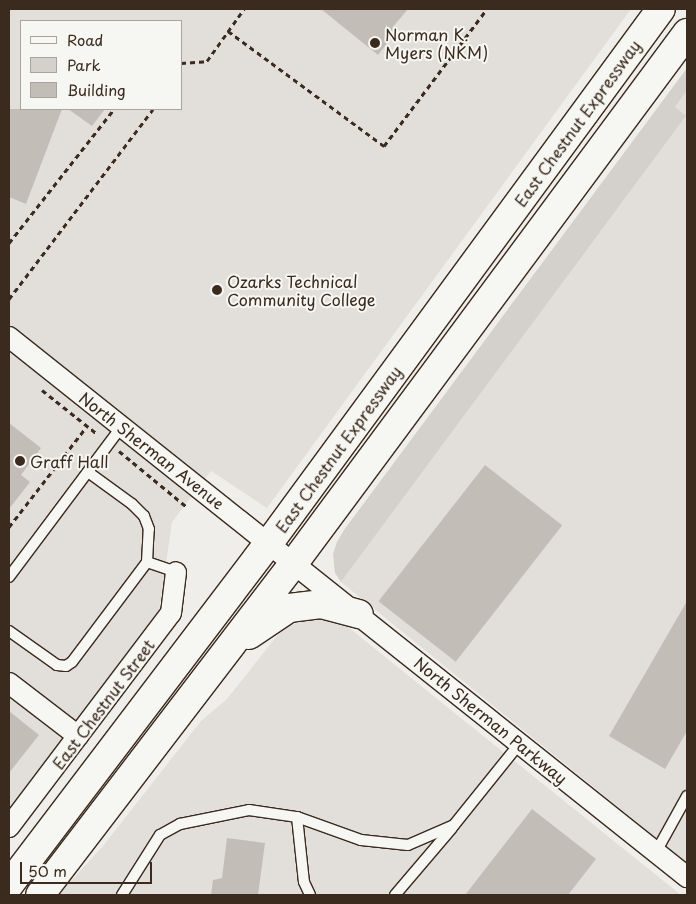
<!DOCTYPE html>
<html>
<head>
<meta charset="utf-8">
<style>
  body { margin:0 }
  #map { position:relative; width:696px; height:904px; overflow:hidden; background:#efeeea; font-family:"Playpen Sans",sans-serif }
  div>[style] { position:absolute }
  .built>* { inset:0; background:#e2dfdb }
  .green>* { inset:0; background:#d4d1cc }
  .building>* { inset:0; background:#c2bdb7; transform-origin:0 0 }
  .path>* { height:3px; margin-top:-1.5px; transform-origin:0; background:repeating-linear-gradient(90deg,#3b2a1e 0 5px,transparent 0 9px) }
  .roads { filter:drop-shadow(1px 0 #3b2a1e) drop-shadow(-1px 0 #3b2a1e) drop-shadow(0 1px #3b2a1e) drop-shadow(0 -1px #3b2a1e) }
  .service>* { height:10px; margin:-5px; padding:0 5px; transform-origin:5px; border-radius:5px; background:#f6f6f2 }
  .minor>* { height:20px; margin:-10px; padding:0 10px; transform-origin:10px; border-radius:10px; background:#f6f6f2 }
  .primary>* { height:28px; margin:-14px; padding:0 14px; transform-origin:14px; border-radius:14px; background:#f6f6f2 }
  .dots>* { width:14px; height:14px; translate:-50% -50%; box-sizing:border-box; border:2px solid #f6f6f2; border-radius:50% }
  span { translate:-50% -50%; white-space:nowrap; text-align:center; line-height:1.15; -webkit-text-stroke:4px #f6f6f2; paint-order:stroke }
  .poi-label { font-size:16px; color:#3b2a1e }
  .left { translate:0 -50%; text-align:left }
  .street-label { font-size:16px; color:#3b2a1e }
  .frame { position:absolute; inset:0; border:10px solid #3b2a1e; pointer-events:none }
  .legend { position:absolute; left:20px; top:20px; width:162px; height:90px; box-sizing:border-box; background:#f6f6f2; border:1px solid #aba49d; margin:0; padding:6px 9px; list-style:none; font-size:15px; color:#3b2a1e }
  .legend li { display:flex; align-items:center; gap:10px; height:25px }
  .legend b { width:25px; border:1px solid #aba49d }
  .scale { position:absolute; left:20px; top:862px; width:132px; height:22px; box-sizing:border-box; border:2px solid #3b2a1e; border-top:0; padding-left:6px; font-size:15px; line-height:18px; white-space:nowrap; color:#3b2a1e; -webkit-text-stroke:4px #f6f6f2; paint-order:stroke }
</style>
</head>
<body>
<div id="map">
  <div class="built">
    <div style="clip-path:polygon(evenodd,9px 9px,631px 9px,267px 508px,211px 471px,172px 522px,159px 611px,9px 809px,9px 9px,21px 21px,181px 21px,181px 109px,21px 109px,21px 21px)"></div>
    <div style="clip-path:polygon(687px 90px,687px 863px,341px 582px,686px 116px,674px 107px)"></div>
    <div style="clip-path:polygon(320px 617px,333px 619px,348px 627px,681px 895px,58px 895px,103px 846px,201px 721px,227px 699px,276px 637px,287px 626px)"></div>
  </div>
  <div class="green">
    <div style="clip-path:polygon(687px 68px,687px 90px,675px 107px,686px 116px,341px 582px,335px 573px,333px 554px,337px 542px,344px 530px)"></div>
  </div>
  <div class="building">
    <div style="clip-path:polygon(321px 9px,408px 9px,392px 28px,396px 32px,378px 55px)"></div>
    <div style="clip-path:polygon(9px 109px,62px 109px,26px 204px,9px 197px)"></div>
    <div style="clip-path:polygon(68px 109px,105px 109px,92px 126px)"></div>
    <div style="clip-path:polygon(9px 423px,41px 448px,21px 475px,30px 482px,9px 509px)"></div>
    <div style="left:485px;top:465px;width:98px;height:173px;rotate:38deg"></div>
    <div style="clip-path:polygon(687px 601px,687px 731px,665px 769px,609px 736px)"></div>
    <div style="clip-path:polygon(9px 711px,39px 735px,9px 773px)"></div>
    <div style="clip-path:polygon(532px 809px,596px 859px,568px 895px,465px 895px)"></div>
    <div style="clip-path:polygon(227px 838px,265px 843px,258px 895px,211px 895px,213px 880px,222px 878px)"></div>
  </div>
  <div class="path">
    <div style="left:228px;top:31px;width:194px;rotate:36.4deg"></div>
    <div style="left:384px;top:146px;width:171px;rotate:-53.1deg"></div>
    <div style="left:181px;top:63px;width:26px;rotate:-4deg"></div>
    <div style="left:207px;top:61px;width:64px;rotate:-54.6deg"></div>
    <div style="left:9px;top:243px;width:170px;rotate:-51.9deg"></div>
    <div style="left:9px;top:299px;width:238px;rotate:-52.8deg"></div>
    <div style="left:42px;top:390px;width:69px;rotate:38.5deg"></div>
    <div style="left:119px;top:451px;width:88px;rotate:39.5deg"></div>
    <div style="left:9px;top:527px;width:128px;rotate:-52.3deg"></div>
  </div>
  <div class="roads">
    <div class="service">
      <div style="left:147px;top:562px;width:31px;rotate:19deg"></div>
      <div style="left:9px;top:577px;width:189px;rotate:-53.2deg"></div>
      <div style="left:9px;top:631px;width:59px;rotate:35.3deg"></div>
      <div style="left:57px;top:665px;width:9px;rotate:6deg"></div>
      <div style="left:66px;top:666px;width:7px;rotate:-34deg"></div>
      <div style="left:72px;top:662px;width:125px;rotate:-53.1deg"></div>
      <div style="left:147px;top:562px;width:33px;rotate:-87deg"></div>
      <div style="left:149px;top:529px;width:14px;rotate:-111deg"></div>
      <div style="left:144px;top:516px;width:17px;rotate:-135deg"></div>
      <div style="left:132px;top:504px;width:54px;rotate:-144deg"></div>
      <div style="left:297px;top:817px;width:65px;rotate:83.9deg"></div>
      <div style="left:304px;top:882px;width:14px;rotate:65deg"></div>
      <div style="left:656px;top:852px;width:64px;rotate:-61deg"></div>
      <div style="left:122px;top:895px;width:71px;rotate:-57.7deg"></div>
      <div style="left:160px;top:835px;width:23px;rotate:-29deg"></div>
      <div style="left:180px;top:824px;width:70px;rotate:-11.5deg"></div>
      <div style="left:249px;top:810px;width:49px;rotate:8.3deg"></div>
      <div style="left:297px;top:817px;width:68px;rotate:19.8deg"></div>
      <div style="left:361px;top:840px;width:47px;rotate:6.1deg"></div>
      <div style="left:408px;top:845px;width:50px;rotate:-23.5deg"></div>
      <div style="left:454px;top:825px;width:105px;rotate:-51.2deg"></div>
      <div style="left:395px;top:895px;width:88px;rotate:-49.6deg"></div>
    </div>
    <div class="minor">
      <div style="left:9px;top:337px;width:867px;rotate:38.54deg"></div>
      <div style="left:9px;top:683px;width:87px;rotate:37.5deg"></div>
      <div style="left:9px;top:827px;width:268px;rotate:-52.9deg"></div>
      <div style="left:171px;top:613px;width:41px;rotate:-83deg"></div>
    </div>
    <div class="primary">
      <div style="left:249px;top:635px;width:48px;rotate:-34deg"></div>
      <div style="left:289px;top:608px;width:32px;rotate:-7deg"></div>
      <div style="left:321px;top:604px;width:39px;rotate:15deg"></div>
      <div style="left:9px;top:885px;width:430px;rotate:-52.8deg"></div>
      <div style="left:269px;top:543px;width:662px;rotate:-53.72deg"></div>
      <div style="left:40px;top:895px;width:418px;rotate:-52.6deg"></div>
      <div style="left:294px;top:563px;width:660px;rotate:-53.44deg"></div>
    </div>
  </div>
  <div class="dots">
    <div style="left:375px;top:43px;background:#3b2a1e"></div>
    <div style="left:217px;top:290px;background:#3b2a1e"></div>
    <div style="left:20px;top:461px;background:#3b2a1e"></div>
  </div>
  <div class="poi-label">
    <span class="left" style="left:385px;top:43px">Norman K.<br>Myers (NKM)</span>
    <span class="left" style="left:227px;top:290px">Ozarks Technical<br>Community College</span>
    <span class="left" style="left:30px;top:461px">Graff Hall</span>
  </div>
  <div class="street-label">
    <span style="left:577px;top:123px;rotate:-54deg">East Chestnut Expressway</span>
    <span style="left:338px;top:449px;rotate:-54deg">East Chestnut Expressway</span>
    <span style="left:152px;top:450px;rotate:38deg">North Sherman Avenue</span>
    <span style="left:103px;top:704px;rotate:-53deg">East Chestnut Street</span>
    <span style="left:491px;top:720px;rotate:39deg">North Sherman Parkway</span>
  </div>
  <div class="frame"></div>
  <ul class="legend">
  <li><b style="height:6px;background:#f6f6f2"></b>Road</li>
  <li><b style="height:14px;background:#d4d1cc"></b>Park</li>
  <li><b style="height:14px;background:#c2bdb7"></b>Building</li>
  </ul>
  <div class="scale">50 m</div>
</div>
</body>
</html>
